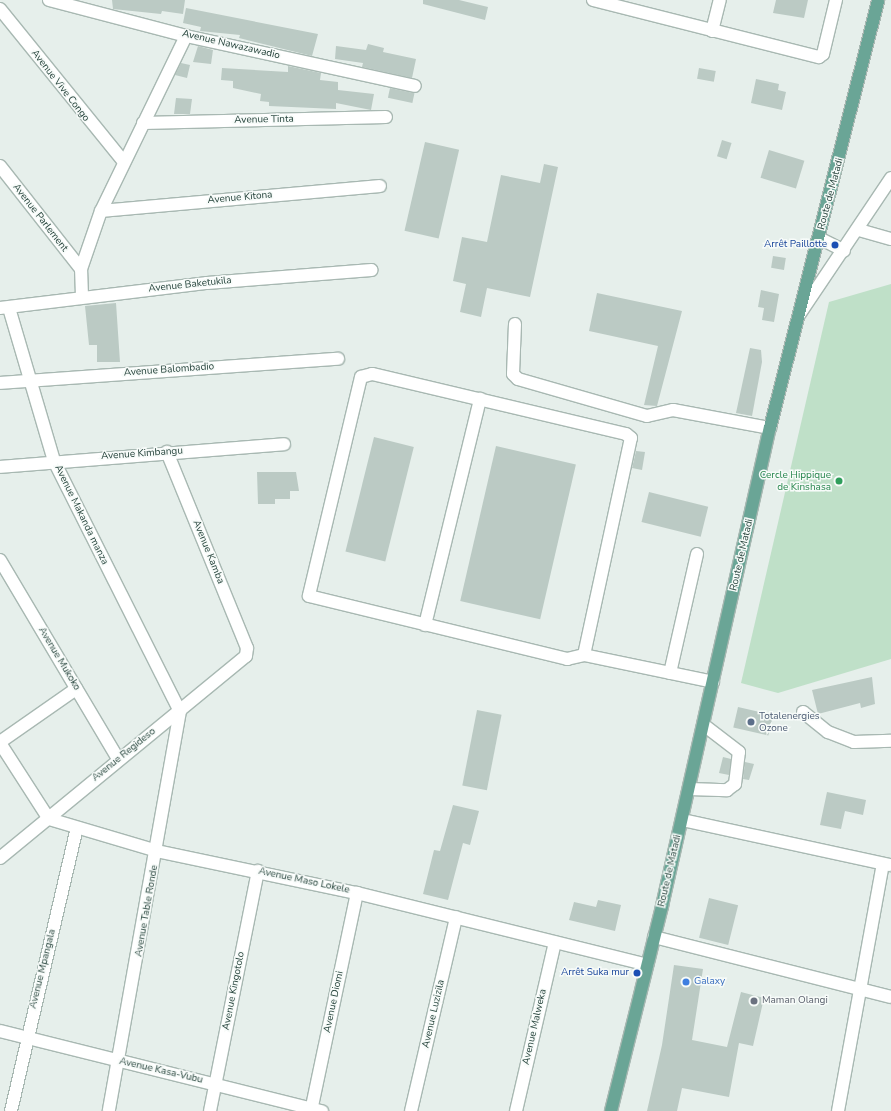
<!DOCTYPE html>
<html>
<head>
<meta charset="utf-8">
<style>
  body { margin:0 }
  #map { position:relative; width:891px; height:1111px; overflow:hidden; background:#e6efeb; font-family:"Nunito Sans",sans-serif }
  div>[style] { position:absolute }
  .green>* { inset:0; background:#bfe0c8 }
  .building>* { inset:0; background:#bbcac4; transform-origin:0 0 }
  .roads { filter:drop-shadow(1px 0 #a8b8b2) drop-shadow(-1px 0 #a8b8b2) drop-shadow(0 1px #a8b8b2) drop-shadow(0 -1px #a8b8b2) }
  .minor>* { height:12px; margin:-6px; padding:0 6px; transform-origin:6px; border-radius:6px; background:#fff }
  .major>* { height:12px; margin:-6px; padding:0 6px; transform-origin:6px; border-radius:6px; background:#6aa596 }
  .dots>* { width:11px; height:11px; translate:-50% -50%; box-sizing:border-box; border:2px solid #f7fbf9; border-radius:50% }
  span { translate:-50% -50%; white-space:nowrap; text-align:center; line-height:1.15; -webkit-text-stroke:3px #f7fbf9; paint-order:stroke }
  .street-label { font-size:10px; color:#24423a }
  .transit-label { font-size:10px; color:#164399 }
  .right { translate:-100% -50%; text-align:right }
  .leisure-label { font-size:10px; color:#27864d }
  .service-label { font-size:10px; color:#4e5e75 }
  .left { translate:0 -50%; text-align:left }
  .shop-label { font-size:10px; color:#366cbe }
  .worship-label { font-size:10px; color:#5b616d }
</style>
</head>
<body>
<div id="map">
  <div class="green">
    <div style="clip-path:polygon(891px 284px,891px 659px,778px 693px,741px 683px,829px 302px)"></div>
  </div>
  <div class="building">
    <div style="clip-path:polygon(112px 0,185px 0,183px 14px,162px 11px,161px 14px,113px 9px)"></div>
    <div style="clip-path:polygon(423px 0,459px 0,488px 7px,485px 20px,423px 4px)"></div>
    <div style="clip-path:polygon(776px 0,808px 0,804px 18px,773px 13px)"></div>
    <div style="clip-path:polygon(186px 8px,318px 34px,312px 56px,239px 38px,240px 35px,200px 31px,201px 27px,183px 23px)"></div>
    <div style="clip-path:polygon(368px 44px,384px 48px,383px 52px,416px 59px,412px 78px,362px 67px,363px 63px,335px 59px,336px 46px,366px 50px)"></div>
    <div style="clip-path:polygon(198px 46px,213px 50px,211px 64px,193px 62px)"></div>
    <div style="clip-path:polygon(181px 63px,190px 65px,187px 78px,175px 75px)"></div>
    <div style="clip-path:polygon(288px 66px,321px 73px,320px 80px,338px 82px,338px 90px,374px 94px,371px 110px,336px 103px,336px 109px,269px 106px,269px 102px,260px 101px,261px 94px,233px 88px,233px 81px,221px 80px,222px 68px,288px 72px)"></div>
    <div style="left:699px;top:68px;width:17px;height:11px;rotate:10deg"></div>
    <div style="clip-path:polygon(756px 79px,779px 84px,778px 90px,786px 92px,782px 110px,751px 103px)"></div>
    <div style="left:390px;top:88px;width:25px;height:10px;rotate:12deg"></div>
    <div style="clip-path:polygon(176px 98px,192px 99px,190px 114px,174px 114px)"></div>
    <div style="left:722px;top:140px;width:10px;height:17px;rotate:17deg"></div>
    <div style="left:425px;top:142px;width:35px;height:91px;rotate:13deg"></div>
    <div style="left:769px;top:150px;width:37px;height:29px;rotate:17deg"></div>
    <div style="clip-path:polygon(544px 164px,558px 167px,530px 297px,487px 288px,481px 317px,460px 312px,466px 284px,453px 281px,462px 237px,487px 242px,501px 175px,540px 183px)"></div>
    <div style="left:773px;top:256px;width:13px;height:12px;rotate:9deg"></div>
    <div style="clip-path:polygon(761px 290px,779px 294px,774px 322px,762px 320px,764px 308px,758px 307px)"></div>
    <div style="clip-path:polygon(597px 293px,682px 311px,657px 406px,644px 405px,658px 346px,589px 331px)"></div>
    <div style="clip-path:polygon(116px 303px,120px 362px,97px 362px,97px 345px,89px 345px,85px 306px)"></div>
    <div style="clip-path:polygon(750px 348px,761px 350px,762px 362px,752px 416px,736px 413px)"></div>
    <div style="left:374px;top:437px;width:41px;height:118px;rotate:14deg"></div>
    <div style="left:496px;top:446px;width:82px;height:159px;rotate:13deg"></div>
    <div style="clip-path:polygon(636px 451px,645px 452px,642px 470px,632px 468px)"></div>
    <div style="clip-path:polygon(257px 472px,296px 472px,299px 491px,290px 491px,290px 499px,275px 499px,275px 504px,258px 504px)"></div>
    <div style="left:649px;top:492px;width:61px;height:31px;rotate:14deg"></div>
    <div style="clip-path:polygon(872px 677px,875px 704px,861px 708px,860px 703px,818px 714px,812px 690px)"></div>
    <div style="left:738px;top:707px;width:36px;height:21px;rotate:13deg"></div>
    <div style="left:477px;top:710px;width:25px;height:77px;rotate:11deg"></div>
    <div style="clip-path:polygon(723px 757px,731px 759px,729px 775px,719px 773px)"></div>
    <div style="clip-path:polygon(745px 762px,754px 764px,749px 780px,743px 779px)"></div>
    <div style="clip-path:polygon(827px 792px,866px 800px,863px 815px,845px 811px,841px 829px,820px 825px)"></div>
    <div style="clip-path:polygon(453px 805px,479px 811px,470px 845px,463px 843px,448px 900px,423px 894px,434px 850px,440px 851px)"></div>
    <div style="left:709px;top:898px;width:30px;height:41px;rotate:14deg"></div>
    <div style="clip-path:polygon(598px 900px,621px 905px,615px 931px,569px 920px,574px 902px,596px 907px)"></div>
    <div style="clip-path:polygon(674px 965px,703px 969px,692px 1040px,727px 1047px,741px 992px,764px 998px,753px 1046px,739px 1043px,729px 1097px,682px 1088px,677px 1111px,647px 1111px,662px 1045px)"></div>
  </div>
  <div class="roads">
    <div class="minor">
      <div style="left:49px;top:0;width:142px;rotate:14.7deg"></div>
      <div style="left:186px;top:36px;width:234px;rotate:12.3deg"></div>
      <div style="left:593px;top:0;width:233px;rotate:14.2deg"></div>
      <div style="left:819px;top:57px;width:5px;rotate:-37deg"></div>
      <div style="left:823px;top:54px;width:56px;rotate:-76.5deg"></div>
      <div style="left:0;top:9px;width:196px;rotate:51deg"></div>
      <div style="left:712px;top:31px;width:32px;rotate:-76deg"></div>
      <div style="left:143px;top:123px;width:243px;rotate:-1.4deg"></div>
      <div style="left:0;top:166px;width:131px;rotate:51.8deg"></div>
      <div style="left:101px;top:211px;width:280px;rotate:-5.1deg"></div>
      <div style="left:859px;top:230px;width:33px;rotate:16deg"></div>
      <div style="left:819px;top:238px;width:28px;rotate:27deg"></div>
      <div style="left:82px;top:296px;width:27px;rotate:-92deg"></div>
      <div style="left:81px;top:269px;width:61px;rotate:-71deg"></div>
      <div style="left:101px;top:211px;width:195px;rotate:-64.1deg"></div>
      <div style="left:0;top:308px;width:209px;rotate:-6.9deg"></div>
      <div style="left:207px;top:283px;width:165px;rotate:-4.5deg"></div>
      <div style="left:9px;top:308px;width:159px;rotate:73.6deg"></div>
      <div style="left:54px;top:461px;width:280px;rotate:63.3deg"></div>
      <div style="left:180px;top:711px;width:406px;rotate:100.1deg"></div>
      <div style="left:799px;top:315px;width:165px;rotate:-56.1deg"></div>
      <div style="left:515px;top:324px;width:50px;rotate:92.3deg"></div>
      <div style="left:513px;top:374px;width:7px;rotate:45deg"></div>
      <div style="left:518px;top:379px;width:134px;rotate:16deg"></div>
      <div style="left:647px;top:416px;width:27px;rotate:-13deg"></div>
      <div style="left:673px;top:410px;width:99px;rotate:10.5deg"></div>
      <div style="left:0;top:383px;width:339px;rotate:-4.1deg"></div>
      <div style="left:0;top:467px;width:285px;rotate:-4.6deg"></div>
      <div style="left:0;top:560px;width:231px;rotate:59.3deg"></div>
      <div style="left:425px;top:625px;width:233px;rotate:-76.3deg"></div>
      <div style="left:584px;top:655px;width:222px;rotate:-77.8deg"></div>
      <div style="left:631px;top:438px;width:6px;rotate:-141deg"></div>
      <div style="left:626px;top:434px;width:261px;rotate:-166.7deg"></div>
      <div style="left:372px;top:374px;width:11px;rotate:165deg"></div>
      <div style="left:361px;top:377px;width:225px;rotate:103.4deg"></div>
      <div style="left:309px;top:596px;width:266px;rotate:13.7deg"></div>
      <div style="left:567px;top:659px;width:17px;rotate:-13deg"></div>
      <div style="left:584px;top:655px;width:132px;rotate:11.8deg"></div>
      <div style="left:670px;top:673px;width:122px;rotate:-77.2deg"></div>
      <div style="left:803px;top:712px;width:32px;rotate:39deg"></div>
      <div style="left:828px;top:732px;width:28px;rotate:21deg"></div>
      <div style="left:854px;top:742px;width:37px;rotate:-2deg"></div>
      <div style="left:0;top:742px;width:93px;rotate:-34.9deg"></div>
      <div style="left:0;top:743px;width:90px;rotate:57.2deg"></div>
      <div style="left:49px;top:819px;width:113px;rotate:16.5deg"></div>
      <div style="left:157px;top:851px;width:204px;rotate:11.9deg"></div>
      <div style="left:357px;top:893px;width:299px;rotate:13.9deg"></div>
      <div style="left:689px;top:789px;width:38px;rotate:2deg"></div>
      <div style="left:727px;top:790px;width:10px;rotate:-37deg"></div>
      <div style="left:735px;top:784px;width:32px;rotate:-83deg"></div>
      <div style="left:739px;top:752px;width:44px;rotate:-142.4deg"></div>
      <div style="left:682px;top:820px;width:213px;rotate:12.2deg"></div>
      <div style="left:0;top:858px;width:318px;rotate:-39.4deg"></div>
      <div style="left:246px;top:656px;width:8px;rotate:-83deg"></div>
      <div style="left:247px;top:648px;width:212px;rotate:-112.2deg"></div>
      <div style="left:654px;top:937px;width:244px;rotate:14.2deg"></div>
      <div style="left:0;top:1031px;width:332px;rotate:14deg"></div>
      <div style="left:11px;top:1111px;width:291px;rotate:-76.9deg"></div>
      <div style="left:210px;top:1111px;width:245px;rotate:-78.7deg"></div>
      <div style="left:311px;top:1111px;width:223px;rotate:-78.1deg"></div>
      <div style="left:411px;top:1111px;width:199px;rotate:-76.9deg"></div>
      <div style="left:516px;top:1111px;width:173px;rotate:-77deg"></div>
      <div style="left:838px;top:1111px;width:251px;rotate:-79.7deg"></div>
    </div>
    <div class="major">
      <div style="left:611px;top:1111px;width:211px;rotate:-76deg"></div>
      <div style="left:662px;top:906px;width:490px;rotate:-77.3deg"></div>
      <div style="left:770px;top:428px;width:441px;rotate:-75.8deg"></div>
    </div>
  </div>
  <div class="dots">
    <div style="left:835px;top:245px;background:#1a4fb4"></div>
    <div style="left:839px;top:481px;background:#2e9e5b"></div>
    <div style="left:751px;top:722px;background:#5c6f8a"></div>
    <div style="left:637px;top:973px;background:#1a4fb4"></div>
    <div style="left:686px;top:982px;background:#3f7fe0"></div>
    <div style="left:754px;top:1001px;background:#6b7280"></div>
  </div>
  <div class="street-label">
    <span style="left:231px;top:45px;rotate:13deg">Avenue Nawazawadio</span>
    <span style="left:60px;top:86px;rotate:52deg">Avenue Vive Congo</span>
    <span style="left:264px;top:120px;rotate:-1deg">Avenue Tinta</span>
    <span style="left:831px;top:194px;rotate:-75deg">Route de Matadi</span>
    <span style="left:240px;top:198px;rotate:-5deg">Avenue Kitona</span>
    <span style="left:40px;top:218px;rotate:52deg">Avenue Parlement</span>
    <span style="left:190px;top:285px;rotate:-6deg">Avenue Baketukila</span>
    <span style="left:169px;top:370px;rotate:-4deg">Avenue Balombadio</span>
    <span style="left:142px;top:454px;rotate:-4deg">Avenue Kimbangu</span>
    <span style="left:81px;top:515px;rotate:64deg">Avenue Makanda manza</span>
    <span style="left:208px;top:552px;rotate:68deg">Avenue Kamba</span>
    <span style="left:742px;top:555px;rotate:-77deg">Route de Matadi</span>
    <span style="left:59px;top:659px;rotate:59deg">Avenue Mukoko</span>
    <span style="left:124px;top:755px;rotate:-39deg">Avenue Regideso</span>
    <span style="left:670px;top:871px;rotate:-77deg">Route de Matadi</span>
    <span style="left:304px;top:881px;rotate:12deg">Avenue Maso Lokele</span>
    <span style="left:147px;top:911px;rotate:-80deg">Avenue Table Ronde</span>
    <span style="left:43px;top:969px;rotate:-76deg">Avenue Mpangala</span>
    <span style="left:234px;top:991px;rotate:-79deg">Avenue Kingotolo</span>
    <span style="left:334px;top:1002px;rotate:-78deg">Avenue Diomi</span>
    <span style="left:434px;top:1014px;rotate:-77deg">Avenue Luzizila</span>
    <span style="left:535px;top:1027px;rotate:-77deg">Avenue Malweka</span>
    <span style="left:161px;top:1071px;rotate:13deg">Avenue Kasa-Vubu</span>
  </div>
  <div class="transit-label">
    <span class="right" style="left:827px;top:245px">Arrêt Paillotte</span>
    <span class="right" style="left:629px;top:973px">Arrêt Suka mur</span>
  </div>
  <div class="leisure-label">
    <span class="right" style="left:831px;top:481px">Cercle Hippique<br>de Kinshasa</span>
  </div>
  <div class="service-label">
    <span class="left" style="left:759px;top:722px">Totalenergies<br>Ozone</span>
  </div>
  <div class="shop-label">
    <span class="left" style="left:694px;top:982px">Galaxy</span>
  </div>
  <div class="worship-label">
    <span class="left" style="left:762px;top:1001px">Maman Olangi</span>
  </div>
</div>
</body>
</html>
